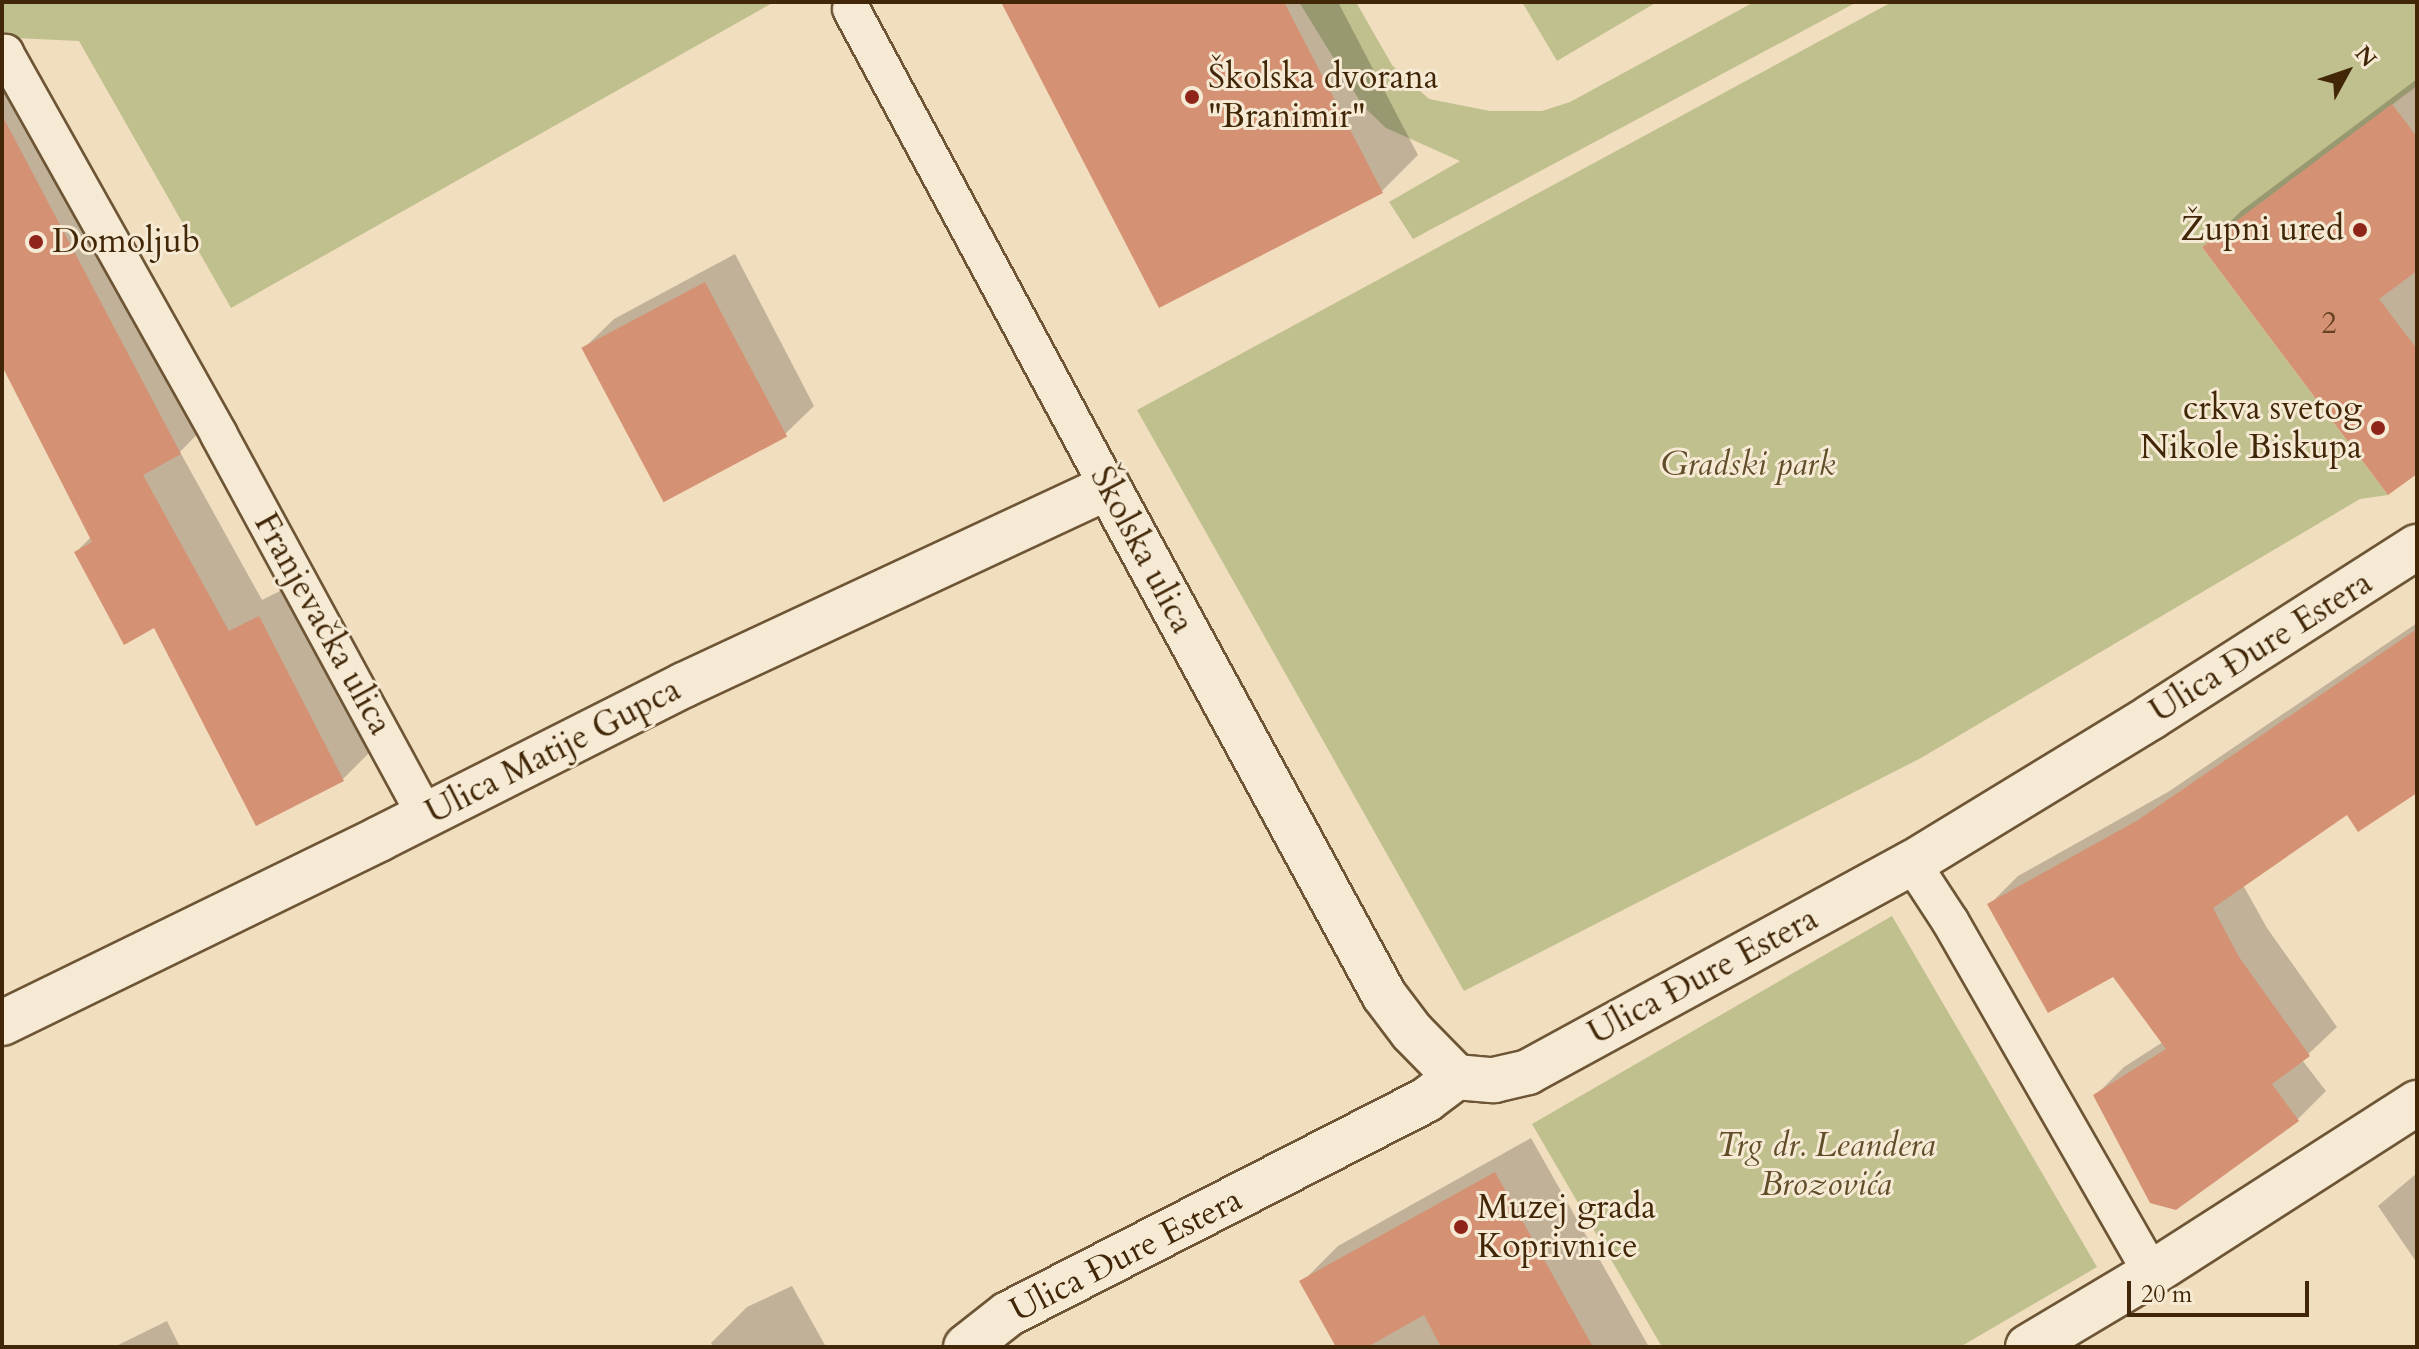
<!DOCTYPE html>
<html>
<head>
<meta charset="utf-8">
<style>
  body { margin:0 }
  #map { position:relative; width:2419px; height:1349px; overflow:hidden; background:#f1debf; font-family:Cardo,serif }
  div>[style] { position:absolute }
  .green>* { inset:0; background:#c0c08e }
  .shadow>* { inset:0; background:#0003 }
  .building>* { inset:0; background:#d59173; transform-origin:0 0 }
  .roads { filter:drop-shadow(2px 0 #6d5535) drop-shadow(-2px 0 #6d5535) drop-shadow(0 2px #6d5535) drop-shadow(0 -2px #6d5535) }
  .service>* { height:36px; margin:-18px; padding:0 18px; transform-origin:18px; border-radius:18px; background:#f6ead5 }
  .minor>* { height:44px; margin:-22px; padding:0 22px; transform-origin:22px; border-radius:22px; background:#f6ead5 }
  .dots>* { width:22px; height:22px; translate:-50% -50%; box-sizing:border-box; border:4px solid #f6ead5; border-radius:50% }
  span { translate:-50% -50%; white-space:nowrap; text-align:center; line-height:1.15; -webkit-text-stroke:6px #f6ead5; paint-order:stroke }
  .number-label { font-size:30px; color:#664222 }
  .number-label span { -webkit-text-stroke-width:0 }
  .poi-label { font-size:34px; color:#412707 }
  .left { translate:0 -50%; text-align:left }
  .right { translate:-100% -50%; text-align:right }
  .park-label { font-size:34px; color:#614d29; font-style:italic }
  .street-label { font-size:34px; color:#412707 }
  .frame { position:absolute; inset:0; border:4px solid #412707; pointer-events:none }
  .north { position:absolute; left:2307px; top:32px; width:80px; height:80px; -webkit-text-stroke:6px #f6ead5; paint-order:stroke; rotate:50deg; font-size:22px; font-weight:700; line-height:32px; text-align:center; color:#412707 }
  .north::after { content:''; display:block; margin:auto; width:28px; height:36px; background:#412707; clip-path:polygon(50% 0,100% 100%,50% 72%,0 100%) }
  .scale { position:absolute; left:2127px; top:1281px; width:182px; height:36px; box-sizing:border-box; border:4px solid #412707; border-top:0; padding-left:10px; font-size:24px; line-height:28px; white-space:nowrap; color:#412707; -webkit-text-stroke:6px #f6ead5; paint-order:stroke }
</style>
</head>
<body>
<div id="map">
  <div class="green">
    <div style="clip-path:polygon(2px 2px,774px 2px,231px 308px,79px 41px,15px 38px,2px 34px)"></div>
    <div style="clip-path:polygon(1299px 2px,1356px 2px,1392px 65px,1429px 99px,1490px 111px,1542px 111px,1570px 102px,1754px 2px,1857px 2px,1413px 239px,1389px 202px,1460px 161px,1386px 128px,1363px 106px)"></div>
    <div style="clip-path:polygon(1522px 2px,1657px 2px,1557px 61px)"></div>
    <div style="clip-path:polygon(1892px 2px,2417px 2px,2417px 86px,2202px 247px,2388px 495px,2360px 499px,1921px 758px,1464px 991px,1137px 410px)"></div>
    <div style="clip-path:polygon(1892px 916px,2097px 1267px,1960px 1347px,1662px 1347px,1532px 1124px)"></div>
  </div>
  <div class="shadow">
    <div style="clip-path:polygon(1003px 2px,1338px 2px,1418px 155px,1382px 191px)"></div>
    <div style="clip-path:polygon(2417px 79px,2417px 471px,2205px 247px,2241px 211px)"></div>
    <div style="clip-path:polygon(18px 80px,212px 419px,180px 452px,262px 600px,292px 585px,376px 746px,343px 779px,257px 823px,154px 626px,76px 552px,92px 536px,2px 361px,2px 89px)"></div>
    <div style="clip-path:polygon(735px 254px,814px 406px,784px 435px,584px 348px,614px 319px)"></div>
    <div style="clip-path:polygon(2417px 623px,2417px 790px,2347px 813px,2243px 885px,2267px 928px,2337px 1027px,2302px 1060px,2326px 1091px,2297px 1120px,2095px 1096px,2124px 1067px,2163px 1042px,2114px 975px,1990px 904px,2018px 876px,2168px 792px)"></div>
    <div style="clip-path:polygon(1531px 1138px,1649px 1347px,1338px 1347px,1302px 1282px,1338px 1246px)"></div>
    <div style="clip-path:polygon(2417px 1173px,2417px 1263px,2378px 1206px)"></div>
    <div style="clip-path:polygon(792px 1286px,826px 1347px,713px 1347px,711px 1343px,747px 1307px)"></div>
    <div style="clip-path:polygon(167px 1321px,180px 1347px,114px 1347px)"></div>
  </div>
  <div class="building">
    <div style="clip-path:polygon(1001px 2px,1284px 2px,1383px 193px,1159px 308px)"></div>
    <div style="clip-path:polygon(2392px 104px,2417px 137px,2417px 271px,2379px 299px,2417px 349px,2417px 474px,2388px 495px,2202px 247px)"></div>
    <div style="clip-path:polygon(2px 115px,181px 454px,143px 475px,229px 631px,259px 616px,344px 781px,256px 826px,154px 628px,124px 645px,74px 552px,92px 542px,2px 366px)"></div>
    <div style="left:705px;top:282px;width:175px;height:140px;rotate:62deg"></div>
    <div style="clip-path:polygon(2417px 629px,2417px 793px,2358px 832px,2347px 815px,2213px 908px,2239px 957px,2310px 1056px,2272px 1084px,2299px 1121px,2176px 1210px,2150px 1203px,2093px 1095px,2166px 1049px,2113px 977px,2048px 1013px,1987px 904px,2138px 820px)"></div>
    <div style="clip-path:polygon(1495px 1172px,1593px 1347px,1441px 1347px,1424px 1315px,1367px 1347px,1336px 1347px,1299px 1281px)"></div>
  </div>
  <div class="roads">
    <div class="service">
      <div style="left:851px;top:9px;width:543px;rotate:61.73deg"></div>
      <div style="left:2px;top:55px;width:4px;rotate:-34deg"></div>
      <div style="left:5px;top:53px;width:438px;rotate:60.7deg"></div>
      <div style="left:219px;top:435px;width:431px;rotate:61.5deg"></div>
      <div style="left:1912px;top:863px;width:69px;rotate:56.8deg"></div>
      <div style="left:1950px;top:921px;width:406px;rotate:60.2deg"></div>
    </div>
    <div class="minor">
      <div style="left:2px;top:1023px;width:420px;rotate:-26deg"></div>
      <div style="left:379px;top:839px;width:342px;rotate:-26.8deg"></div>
      <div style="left:684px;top:685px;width:468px;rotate:-25deg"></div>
      <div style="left:1108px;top:487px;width:578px;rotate:61.48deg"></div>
      <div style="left:1384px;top:995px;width:46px;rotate:52.9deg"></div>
      <div style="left:1412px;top:1032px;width:63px;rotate:45.6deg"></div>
      <div style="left:966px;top:1347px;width:53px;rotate:-38.2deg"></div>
      <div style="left:1008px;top:1314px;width:470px;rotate:-27.1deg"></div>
      <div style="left:1426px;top:1100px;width:38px;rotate:-37deg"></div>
      <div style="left:1456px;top:1077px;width:38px;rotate:5deg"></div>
      <div style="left:1494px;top:1080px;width:35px;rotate:-13deg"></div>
      <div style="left:1528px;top:1072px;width:437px;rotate:-28.6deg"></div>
      <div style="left:1912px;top:863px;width:280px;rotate:-31.4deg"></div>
      <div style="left:2151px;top:717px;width:316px;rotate:-32.6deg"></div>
      <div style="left:2028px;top:1347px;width:144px;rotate:-30.8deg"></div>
      <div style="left:2152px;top:1273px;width:315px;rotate:-32.7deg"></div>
    </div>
  </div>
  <div class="dots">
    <div style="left:1192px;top:97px;background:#8f2418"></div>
    <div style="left:2360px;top:230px;background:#8f2418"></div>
    <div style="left:36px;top:242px;background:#8f2418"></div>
    <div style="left:2378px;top:428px;background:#8f2418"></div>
    <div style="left:1461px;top:1227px;background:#8f2418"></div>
  </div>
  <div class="number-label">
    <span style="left:2329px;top:324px">2</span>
  </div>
  <div class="poi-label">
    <span class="left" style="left:1208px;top:97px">Školska dvorana<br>"Branimir"</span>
    <span class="right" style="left:2344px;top:230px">Župni ured</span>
    <span class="left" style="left:52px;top:242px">Domoljub</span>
    <span class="right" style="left:2362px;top:428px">crkva svetog<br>Nikole Biskupa</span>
    <span class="left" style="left:1477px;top:1227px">Muzej grada<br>Koprivnice</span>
  </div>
  <div class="park-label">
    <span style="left:1748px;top:465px">Gradski park</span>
    <span style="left:1826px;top:1165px">Trg dr. Leandera<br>Brozovića</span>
  </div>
  <div class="street-label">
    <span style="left:1142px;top:550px;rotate:62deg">Školska ulica</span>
    <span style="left:323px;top:624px;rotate:61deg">Franjevačka ulica</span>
    <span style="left:2261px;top:647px;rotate:-32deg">Ulica Đure Estera</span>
    <span style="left:553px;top:751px;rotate:-27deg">Ulica Matije Gupca</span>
    <span style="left:1703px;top:976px;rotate:-28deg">Ulica Đure Estera</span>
    <span style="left:1126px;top:1255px;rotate:-27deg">Ulica Đure Estera</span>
  </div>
  <div class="frame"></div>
  <div class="north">N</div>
  <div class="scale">20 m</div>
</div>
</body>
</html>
